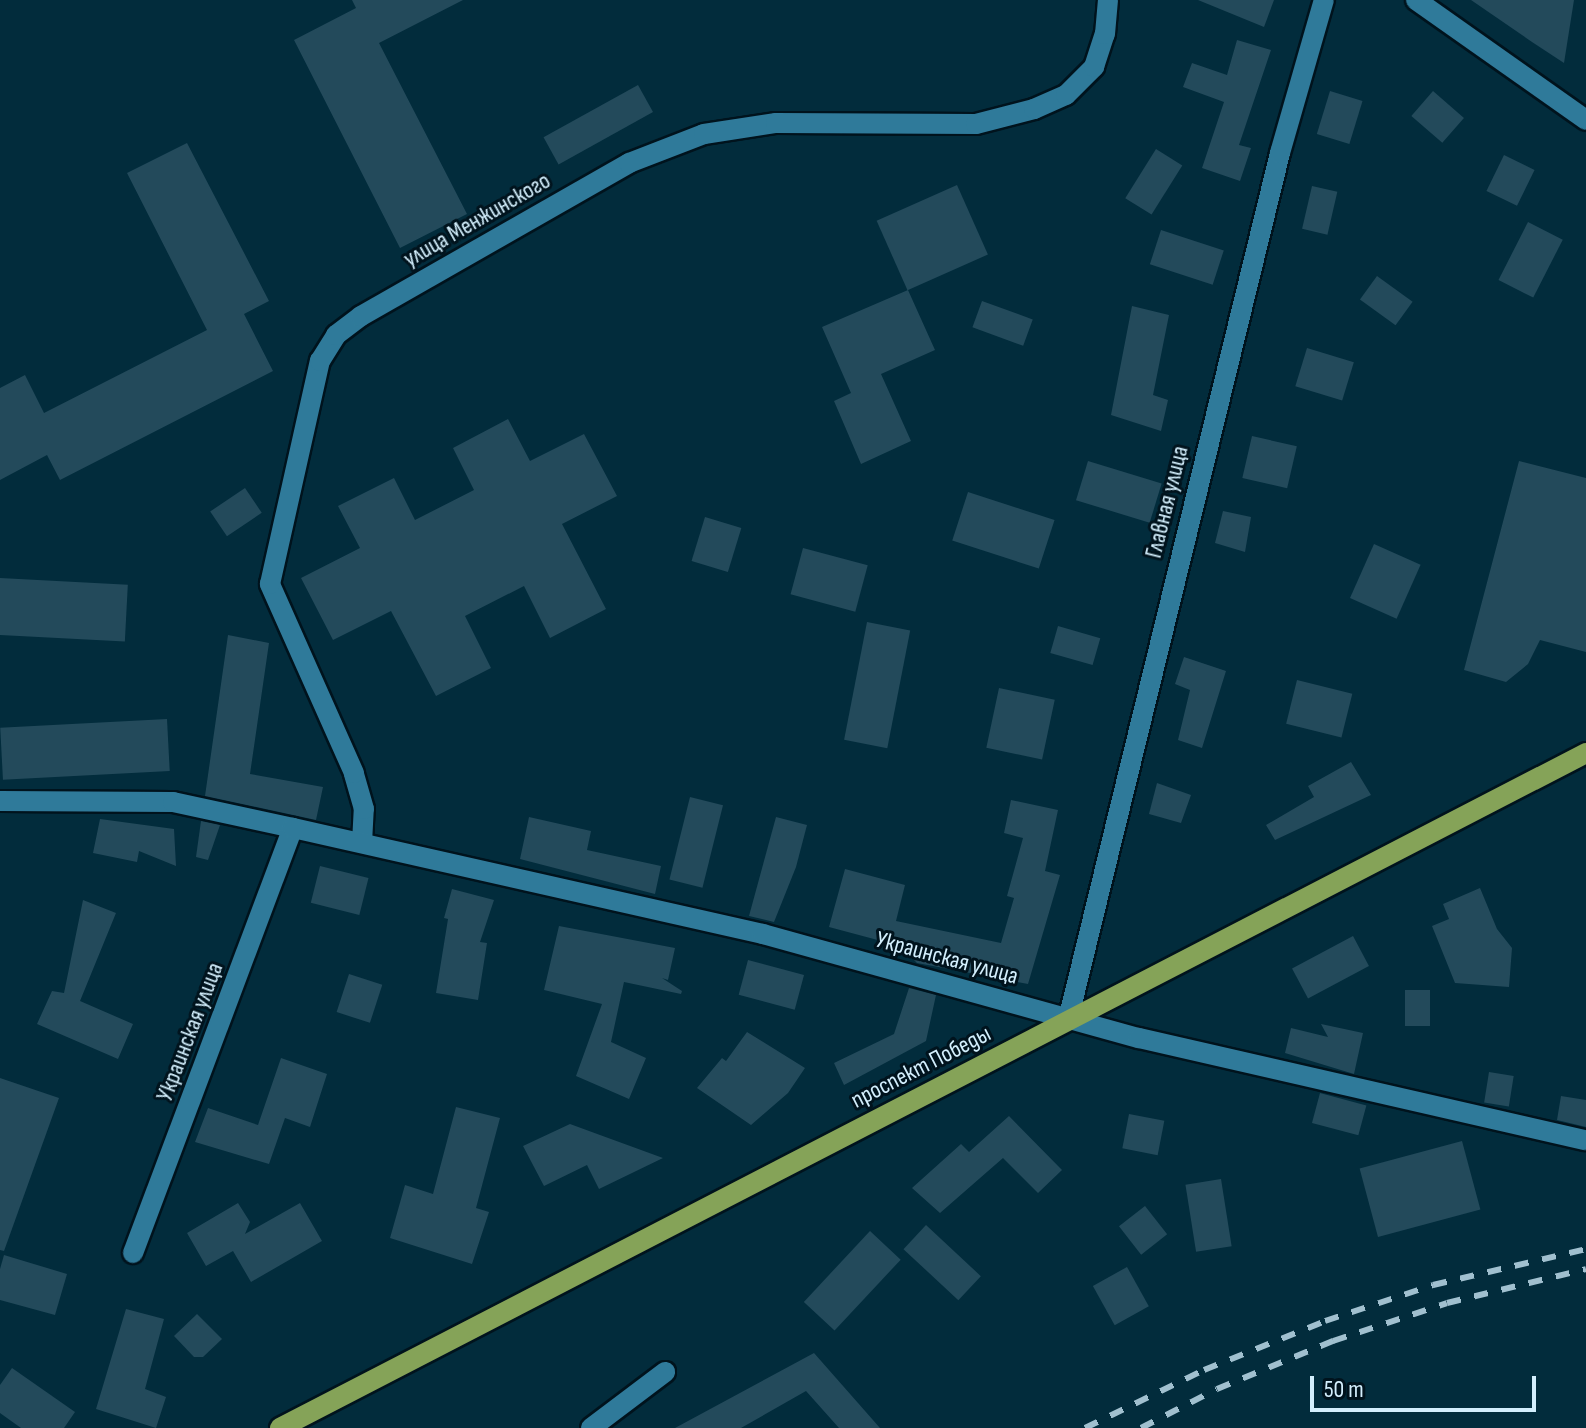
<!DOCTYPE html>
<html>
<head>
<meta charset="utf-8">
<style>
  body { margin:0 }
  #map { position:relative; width:1586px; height:1428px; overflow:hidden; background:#022c3c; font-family:"Sofia Sans Condensed",sans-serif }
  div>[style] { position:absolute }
  .building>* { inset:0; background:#234a5b; transform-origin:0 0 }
  .roads { filter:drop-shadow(2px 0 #00131d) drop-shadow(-2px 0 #00131d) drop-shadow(0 2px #00131d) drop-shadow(0 -2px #00131d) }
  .street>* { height:20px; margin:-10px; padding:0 10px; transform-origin:10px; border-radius:10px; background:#2f7a9a }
  .secondary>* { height:20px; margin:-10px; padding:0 10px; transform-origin:10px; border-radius:10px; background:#2f7a9a }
  .primary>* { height:20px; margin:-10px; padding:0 10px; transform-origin:10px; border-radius:10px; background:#85a358 }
  .rail>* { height:6px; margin-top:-3px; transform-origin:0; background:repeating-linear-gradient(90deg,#a1c0cf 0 14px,transparent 0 28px) }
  span { translate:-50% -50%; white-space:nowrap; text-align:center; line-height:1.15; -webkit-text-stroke:6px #00131d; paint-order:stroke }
  .street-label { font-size:24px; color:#d3effd }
  .scale { position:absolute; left:1310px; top:1376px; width:226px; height:36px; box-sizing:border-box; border:4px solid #d3effd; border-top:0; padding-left:10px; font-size:24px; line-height:28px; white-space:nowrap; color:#d3effd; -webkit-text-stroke:6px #00131d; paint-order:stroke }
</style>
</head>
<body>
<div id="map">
  <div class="building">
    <div style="clip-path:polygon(352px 0,463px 0,379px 43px,467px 214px,400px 248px,294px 40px,356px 8px)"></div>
    <div style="clip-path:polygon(1198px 0,1274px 0,1264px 27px)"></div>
    <div style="clip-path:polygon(1471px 0,1574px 0,1564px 63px,1532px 42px)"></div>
    <div style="clip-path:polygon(1237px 40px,1271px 50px,1239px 145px,1251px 148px,1240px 181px,1202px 168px,1224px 102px,1183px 87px,1192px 63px,1227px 75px)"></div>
    <div style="left:638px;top:85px;width:31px;height:108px;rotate:61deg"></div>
    <div style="left:1330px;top:91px;width:34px;height:45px;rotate:17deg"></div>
    <div style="left:1433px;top:91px;width:41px;height:33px;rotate:41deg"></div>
    <div style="clip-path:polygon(187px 143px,269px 301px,244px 314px,273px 371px,60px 480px,47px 455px,0 480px,0 388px,25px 375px,44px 413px,207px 330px,127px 173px)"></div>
    <div style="left:1156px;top:149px;width:31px;height:58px;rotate:32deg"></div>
    <div style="left:1504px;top:155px;width:34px;height:40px;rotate:26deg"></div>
    <div style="left:957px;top:185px;width:76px;height:88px;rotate:66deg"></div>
    <div style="left:1312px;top:186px;width:26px;height:44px;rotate:13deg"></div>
    <div style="left:1528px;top:222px;width:39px;height:65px;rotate:27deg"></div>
    <div style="left:1161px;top:230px;width:66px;height:36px;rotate:18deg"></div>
    <div style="left:1377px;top:276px;width:44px;height:29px;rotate:36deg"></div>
    <div style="clip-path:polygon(908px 290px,935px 350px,881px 374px,911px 441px,861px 464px,834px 401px,851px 393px,822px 327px)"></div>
    <div style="left:982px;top:301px;width:54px;height:28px;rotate:20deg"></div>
    <div style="clip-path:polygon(1132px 306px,1169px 315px,1153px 395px,1168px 400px,1161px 431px,1111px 415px)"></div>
    <div style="left:1307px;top:348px;width:49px;height:40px;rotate:17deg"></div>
    <div style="clip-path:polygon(508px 419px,530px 461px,584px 434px,617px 496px,562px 524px,606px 609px,550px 638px,524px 586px,465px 616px,491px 668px,436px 696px,391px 611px,333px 640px,301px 578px,360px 548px,338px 506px,394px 478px,415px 520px,474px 490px,453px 448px)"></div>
    <div style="left:1252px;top:436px;width:46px;height:43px;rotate:13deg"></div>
    <div style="left:1088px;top:461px;width:77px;height:41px;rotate:17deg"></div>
    <div style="clip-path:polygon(1519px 461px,1586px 478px,1586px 652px,1540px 640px,1528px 664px,1506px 682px,1464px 670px)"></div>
    <div style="left:245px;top:488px;width:30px;height:42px;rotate:56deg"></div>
    <div style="left:968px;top:492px;width:91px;height:51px;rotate:18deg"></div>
    <div style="clip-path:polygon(1223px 511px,1251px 517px,1245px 552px,1215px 543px)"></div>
    <div style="left:705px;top:517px;width:38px;height:46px;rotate:17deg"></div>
    <div style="left:1374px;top:544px;width:51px;height:59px;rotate:24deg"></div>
    <div style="left:803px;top:548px;width:67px;height:48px;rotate:15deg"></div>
    <div style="left:0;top:578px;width:128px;height:57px;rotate:3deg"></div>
    <div style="left:867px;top:622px;width:44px;height:120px;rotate:11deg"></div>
    <div style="left:1058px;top:626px;width:44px;height:28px;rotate:16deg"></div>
    <div style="clip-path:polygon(228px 635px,269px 643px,250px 774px,323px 787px,316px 820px,205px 796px)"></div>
    <div style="clip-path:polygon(1184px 657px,1226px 671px,1202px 748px,1178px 740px,1190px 690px,1175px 684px)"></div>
    <div style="left:1297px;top:680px;width:57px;height:45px;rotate:14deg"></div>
    <div style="left:999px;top:688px;width:57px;height:61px;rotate:12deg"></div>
    <div style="left:167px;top:719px;width:52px;height:167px;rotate:87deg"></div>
    <div style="clip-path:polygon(1351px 762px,1371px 795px,1275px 840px,1266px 825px,1314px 797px,1308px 786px)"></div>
    <div style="clip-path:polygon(1157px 783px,1191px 795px,1181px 823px,1149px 814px)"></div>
    <div style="left:690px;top:797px;width:34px;height:85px;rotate:14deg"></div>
    <div style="clip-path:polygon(1011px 800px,1058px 810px,1045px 871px,1060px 875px,1028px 984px,917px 963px,913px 959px,915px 950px,829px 927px,845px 869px,905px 885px,896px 921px,1001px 943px,1014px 898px,1007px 896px,1023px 838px,1004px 833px)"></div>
    <div style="clip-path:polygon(529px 817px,591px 831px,587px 850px,661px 866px,655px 894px,520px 859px)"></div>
    <div style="clip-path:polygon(776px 817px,807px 825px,796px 867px,774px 922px,749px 916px)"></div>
    <div style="clip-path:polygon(100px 819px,174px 829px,176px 866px,139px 851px,137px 862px,93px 853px)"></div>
    <div style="clip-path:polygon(201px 821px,220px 825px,208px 860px,196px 857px)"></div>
    <div style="left:320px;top:866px;width:50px;height:38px;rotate:14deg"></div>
    <div style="clip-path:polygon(1480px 888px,1497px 929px,1512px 948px,1509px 987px,1455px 983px,1432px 926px,1449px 919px,1443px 904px)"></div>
    <div style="clip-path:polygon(452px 889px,494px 900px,480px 942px,487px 943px,478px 1000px,436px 993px,448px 919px,444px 918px)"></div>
    <div style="clip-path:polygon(83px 900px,116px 913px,80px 1001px,133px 1024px,118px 1059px,37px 1024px,52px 991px,64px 993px)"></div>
    <div style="clip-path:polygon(559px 926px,675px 948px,668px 980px,662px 978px,682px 991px,681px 994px,624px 982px,611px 1042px,646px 1058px,629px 1099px,576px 1076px,602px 1004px,544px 990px)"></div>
    <div style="left:1353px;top:936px;width:34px;height:69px;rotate:62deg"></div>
    <div style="left:748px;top:960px;width:58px;height:36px;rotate:15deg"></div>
    <div style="left:349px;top:974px;width:35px;height:40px;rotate:18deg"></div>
    <div style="clip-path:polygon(909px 988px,936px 995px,926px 1041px,844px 1085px,834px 1063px,894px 1034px)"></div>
    <div style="left:1405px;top:990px;width:25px;height:36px"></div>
    <div style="clip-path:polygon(1321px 1024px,1363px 1033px,1354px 1074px,1285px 1053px,1291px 1028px,1328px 1037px)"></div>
    <div style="clip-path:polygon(747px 1032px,805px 1068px,788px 1093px,751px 1125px,697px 1088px,722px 1058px,726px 1061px)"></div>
    <div style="clip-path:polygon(281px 1058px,327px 1074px,310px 1127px,285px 1118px,269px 1164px,195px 1142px,208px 1108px,258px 1125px)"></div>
    <div style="left:1489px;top:1072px;width:25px;height:31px;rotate:9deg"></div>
    <div style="clip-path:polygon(0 1078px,59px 1098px,4px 1251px,0 1250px)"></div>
    <div style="left:1320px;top:1093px;width:48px;height:31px;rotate:15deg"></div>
    <div style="clip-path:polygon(1561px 1096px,1586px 1100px,1586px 1127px,1557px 1120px)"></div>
    <div style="clip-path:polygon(456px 1107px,500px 1118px,476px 1208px,489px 1212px,472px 1264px,390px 1238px,405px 1185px,433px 1194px)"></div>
    <div style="left:1129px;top:1114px;width:36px;height:35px;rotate:11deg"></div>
    <div style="clip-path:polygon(1009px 1116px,1062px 1170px,1038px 1193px,1003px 1158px,940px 1213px,912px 1188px,961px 1144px,969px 1152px)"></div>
    <div style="clip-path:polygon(570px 1124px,600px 1135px,663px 1158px,599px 1189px,587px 1165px,544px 1186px,523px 1146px)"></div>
    <div style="left:1462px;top:1141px;width:71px;height:106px;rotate:75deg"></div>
    <div style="left:1221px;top:1179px;width:68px;height:36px;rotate:81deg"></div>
    <div style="clip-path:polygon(238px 1203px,250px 1222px,245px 1234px,300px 1203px,322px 1241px,251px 1282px,233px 1251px,206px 1266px,187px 1233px)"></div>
    <div style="left:1145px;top:1206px;width:36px;height:33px;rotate:52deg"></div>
    <div style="left:926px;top:1225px;width:75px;height:33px;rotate:43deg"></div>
    <div style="left:870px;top:1231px;width:42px;height:97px;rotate:43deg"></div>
    <div style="clip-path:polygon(4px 1255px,67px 1274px,55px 1315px,0 1300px,0 1269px)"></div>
    <div style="left:1127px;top:1267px;width:45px;height:39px;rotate:61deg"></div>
    <div style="clip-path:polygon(126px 1309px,164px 1319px,145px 1389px,166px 1397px,156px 1428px,96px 1409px)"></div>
    <div style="clip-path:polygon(197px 1314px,222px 1339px,203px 1357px,194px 1357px,174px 1336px)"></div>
    <div style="clip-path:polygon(814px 1353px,880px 1428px,839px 1428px,806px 1391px,741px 1428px,675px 1428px)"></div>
    <div style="clip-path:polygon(12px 1368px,75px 1412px,64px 1428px,21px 1428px,0 1413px,0 1385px)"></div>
  </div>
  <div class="roads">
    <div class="street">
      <div style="left:0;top:801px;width:173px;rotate:0.3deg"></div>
      <div style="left:173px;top:802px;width:123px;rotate:12.2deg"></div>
      <div style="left:362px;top:843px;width:34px;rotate:-87deg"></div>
      <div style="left:364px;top:809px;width:37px;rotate:-106deg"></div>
      <div style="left:354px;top:773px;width:207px;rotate:-114deg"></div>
      <div style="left:270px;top:584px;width:229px;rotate:-77.4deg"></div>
      <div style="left:320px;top:361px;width:31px;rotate:-58deg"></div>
      <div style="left:336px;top:335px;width:31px;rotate:-37deg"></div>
      <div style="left:361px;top:316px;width:309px;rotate:-29.7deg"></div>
      <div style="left:629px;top:163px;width:80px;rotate:-21.1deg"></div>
      <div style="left:704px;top:134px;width:73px;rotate:-8.7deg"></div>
      <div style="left:776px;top:123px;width:200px;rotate:0.3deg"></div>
      <div style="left:976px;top:124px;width:60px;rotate:-14.5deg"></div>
      <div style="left:1034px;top:109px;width:35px;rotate:-24deg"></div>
      <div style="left:1066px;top:95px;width:40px;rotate:-45deg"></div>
      <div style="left:1094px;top:67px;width:35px;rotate:-72deg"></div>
      <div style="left:1105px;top:34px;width:34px;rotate:-85deg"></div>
      <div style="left:1068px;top:1020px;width:893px;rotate:-76.26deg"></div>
      <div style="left:1280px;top:153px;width:159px;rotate:-74deg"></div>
      <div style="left:133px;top:1253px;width:454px;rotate:-69.4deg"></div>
      <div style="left:293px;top:828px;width:482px;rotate:12.7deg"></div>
      <div style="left:763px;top:934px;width:390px;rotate:15.5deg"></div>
      <div style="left:1139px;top:1038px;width:458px;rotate:12.9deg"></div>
      <div style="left:591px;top:1428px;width:93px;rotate:-37.1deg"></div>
    </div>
    <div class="secondary">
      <div style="left:1416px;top:0;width:208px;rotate:35.2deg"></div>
    </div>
    <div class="primary">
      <div style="left:280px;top:1428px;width:1470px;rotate:-27.33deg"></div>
    </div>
  </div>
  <div class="rail">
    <div style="left:1085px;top:1428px;width:132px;rotate:-26deg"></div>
    <div style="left:1204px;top:1370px;width:131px;rotate:-22deg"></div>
    <div style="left:1325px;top:1321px;width:114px;rotate:-18.4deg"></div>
    <div style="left:1433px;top:1285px;width:157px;rotate:-13.2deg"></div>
    <div style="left:1141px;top:1428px;width:85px;rotate:-27.2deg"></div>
    <div style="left:1217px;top:1389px;width:126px;rotate:-22.5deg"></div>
    <div style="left:1333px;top:1341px;width:120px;rotate:-18.4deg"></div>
    <div style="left:1447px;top:1303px;width:143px;rotate:-13.7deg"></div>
  </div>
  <div class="street-label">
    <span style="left:477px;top:220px;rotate:-30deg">улица Менжинского</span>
    <span style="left:1167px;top:502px;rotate:-76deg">Главная улица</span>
    <span style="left:947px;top:958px;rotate:15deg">Украинская улица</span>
    <span style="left:190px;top:1032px;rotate:-69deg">Украинская улица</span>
    <span style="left:921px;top:1067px;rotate:-27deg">проспект Победы</span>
  </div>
  <div class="scale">50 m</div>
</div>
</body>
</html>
